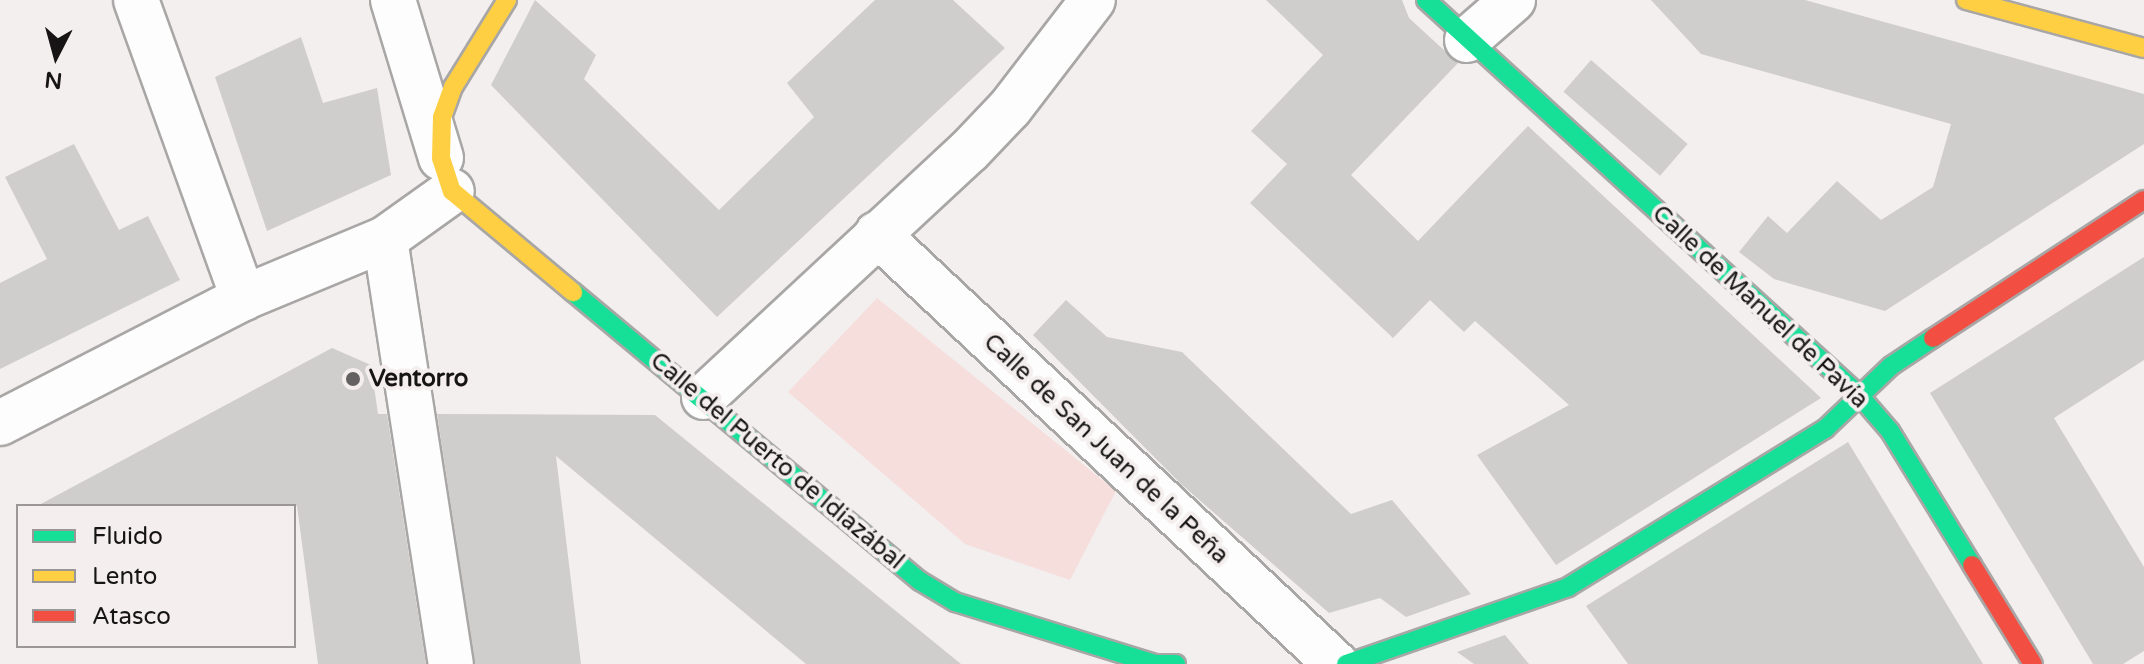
<!DOCTYPE html>
<html>
<head>
<meta charset="utf-8">
<style>
  body { margin:0 }
  #map { position:relative; width:2144px; height:664px; overflow:hidden; background:#f3efef; font-family:"Varela Round",sans-serif }
  div>[style] { position:absolute }
  .green>* { inset:0; background:#f5dedc }
  .building>* { inset:0; background:#d0cdcd; transform-origin:0 0 }
  .roads { filter:drop-shadow(2px 0 #a9a6a6) drop-shadow(-2px 0 #a9a6a6) drop-shadow(0 2px #a9a6a6) drop-shadow(0 -2px #a9a6a6) }
  .street>* { height:44px; margin:-22px; padding:0 22px; transform-origin:22px; border-radius:22px; background:#fdfdfd }
  .fast>* { height:18px; margin:-9px; padding:0 9px; transform-origin:9px; border-radius:9px; background:#16e098 }
  .slow>* { height:18px; margin:-9px; padding:0 9px; transform-origin:9px; border-radius:9px; background:#ffcf43 }
  .jam>* { height:18px; margin:-9px; padding:0 9px; transform-origin:9px; border-radius:9px; background:#f24e42 }
  .dots>* { width:22px; height:22px; translate:-50% -50%; box-sizing:border-box; border:4px solid #f4eeee; border-radius:50% }
  span { translate:-50% -50%; white-space:nowrap; text-align:center; line-height:1.15; -webkit-text-stroke:8px #f4eeee; paint-order:stroke }
  .street-label { font-size:24px; color:#161414 }
  .poi-label { font-size:24px; color:#161414; font-weight:700 }
  .left { translate:0 -50%; text-align:left }
  .legend { position:absolute; left:16px; top:504px; width:280px; height:144px; box-sizing:border-box; background:#f4eeee; border:2px solid #9b9797; margin:0; padding:10px 14px; list-style:none; font-size:24px; color:#161414 }
  .legend li { display:flex; align-items:center; gap:16px; height:40px }
  .legend b { width:40px; border:2px solid #9b9797 }
  .north { position:absolute; left:16px; top:16px; width:80px; height:80px; -webkit-text-stroke:6px #f4eeee; paint-order:stroke; rotate:186deg; font-size:22px; font-weight:700; line-height:32px; text-align:center; color:#161414 }
  .north::after { content:''; display:block; margin:auto; width:28px; height:36px; background:#161414; clip-path:polygon(50% 0,100% 100%,50% 72%,0 100%) }
</style>
</head>
<body>
<div id="map">
  <div class="green">
    <div style="clip-path:polygon(877px 298px,1116px 491px,1070px 580px,965px 544px,788px 392px)"></div>
  </div>
  <div class="building">
    <div style="clip-path:polygon(535px 0,596px 55px,584px 79px,719px 210px,814px 117px,787px 83px,875px 0,953px 0,1005px 48px,717px 317px,491px 85px)"></div>
    <div style="clip-path:polygon(1266px 0,1402px 0,1409px 18px,1458px 63px,1351px 175px,1418px 241px,1528px 126px,1821px 398px,1556px 565px,1477px 455px,1569px 405px,1475px 321px,1464px 332px,1430px 300px,1393px 338px,1250px 203px,1287px 164px,1251px 131px,1323px 55px)"></div>
    <div style="clip-path:polygon(1651px 0,1805px 0,2144px 94px,2144px 144px,1885px 311px,1774px 279px,1739px 252px,1768px 216px,1787px 233px,1837px 181px,1881px 220px,1933px 187px,1951px 124px,1701px 54px)"></div>
    <div style="clip-path:polygon(301px 37px,323px 103px,377px 88px,391px 175px,267px 231px,215px 77px)"></div>
    <div style="left:1591px;top:60px;width:128px;height:42px;rotate:41deg"></div>
    <div style="clip-path:polygon(74px 144px,119px 230px,148px 216px,180px 280px,0 369px,0 283px,47px 259px,5px 177px)"></div>
    <div style="clip-path:polygon(2144px 257px,2144px 360px,2054px 418px,2144px 567px,2144px 651px,2123px 664px,2093px 664px,1930px 393px)"></div>
    <div style="clip-path:polygon(1066px 300px,1107px 337px,1182px 352px,1351px 514px,1392px 500px,1471px 594px,1406px 617px,1380px 598px,1329px 613px,1181px 484px,1033px 335px)"></div>
    <div style="clip-path:polygon(332px 348px,371px 365px,378px 414px,387px 414px,426px 664px,318px 664px,297px 506px,37px 506px)"></div>
    <div style="clip-path:polygon(437px 414px,655px 415px,961px 664px,806px 664px,556px 456px,581px 664px,475px 664px)"></div>
    <div style="clip-path:polygon(1848px 442px,1983px 664px,1628px 664px,1586px 606px)"></div>
    <div style="clip-path:polygon(1505px 635px,1529px 664px,1474px 664px,1457px 652px)"></div>
  </div>
  <div class="roads">
    <div class="street">
      <div style="left:136px;top:0;width:317px;rotate:70.2deg"></div>
      <div style="left:393px;top:0;width:165px;rotate:73.1deg"></div>
      <div style="left:1467px;top:40px;width:61px;rotate:-41deg"></div>
      <div style="left:877px;top:234px;width:629px;rotate:43.13deg"></div>
      <div style="left:385px;top:239px;width:430px;rotate:81.2deg"></div>
      <div style="left:704px;top:397px;width:362px;rotate:-42.9deg"></div>
      <div style="left:969px;top:151px;width:59px;rotate:-46.4deg"></div>
      <div style="left:1010px;top:108px;width:136px;rotate:-52.5deg"></div>
      <div style="left:0;top:423px;width:273px;rotate:-27.2deg"></div>
      <div style="left:243px;top:298px;width:154px;rotate:-22.6deg"></div>
      <div style="left:385px;top:239px;width:82px;rotate:-35.6deg"></div>
    </div>
    <div class="fast">
      <div style="left:1426px;top:0;width:585px;rotate:42.37deg"></div>
      <div style="left:1858px;top:394px;width:49px;rotate:49.1deg"></div>
      <div style="left:1890px;top:431px;width:157px;rotate:58.5deg"></div>
      <div style="left:573px;top:292px;width:452px;rotate:39.8deg"></div>
      <div style="left:920px;top:581px;width:41px;rotate:31deg"></div>
      <div style="left:955px;top:602px;width:209px;rotate:17.2deg"></div>
      <div style="left:1155px;top:664px;width:21px"></div>
      <div style="left:1346px;top:664px;width:235px;rotate:-19.1deg"></div>
      <div style="left:1568px;top:587px;width:302px;rotate:-31.6deg"></div>
      <div style="left:1825px;top:429px;width:91px;rotate:-43.7deg"></div>
      <div style="left:1891px;top:366px;width:50px;rotate:-33.7deg"></div>
    </div>
    <div class="slow">
      <div style="left:507px;top:0;width:102px;rotate:121.8deg"></div>
      <div style="left:453px;top:87px;width:32px;rotate:110deg"></div>
      <div style="left:442px;top:117px;width:41px;rotate:91.4deg"></div>
      <div style="left:441px;top:158px;width:35px;rotate:72deg"></div>
      <div style="left:452px;top:191px;width:158px;rotate:39.9deg"></div>
      <div style="left:1966px;top:0;width:184px;rotate:15.1deg"></div>
    </div>
    <div class="jam">
      <div style="left:1933px;top:338px;width:252px;rotate:-33.2deg"></div>
      <div style="left:1972px;top:565px;width:116px;rotate:58.4deg"></div>
    </div>
  </div>
  <div class="dots">
    <div style="left:353px;top:379px;background:#636161"></div>
  </div>
  <div class="street-label">
    <span style="left:1760px;top:307px;rotate:43deg">Calle de Manuel de Pavía</span>
    <span style="left:1106px;top:449px;rotate:43deg">Calle de San Juan de la Peña</span>
    <span style="left:777px;top:461px;rotate:40deg">Calle del Puerto de Idiazábal</span>
  </div>
  <div class="poi-label">
    <span class="left" style="left:369px;top:379px">Ventorro</span>
  </div>
  <ul class="legend">
  <li><b style="height:10px;background:#16e098"></b>Fluido</li>
  <li><b style="height:10px;background:#ffcf43"></b>Lento</li>
  <li><b style="height:10px;background:#f24e42"></b>Atasco</li>
  </ul>
  <div class="north">N</div>
</div>
</body>
</html>
